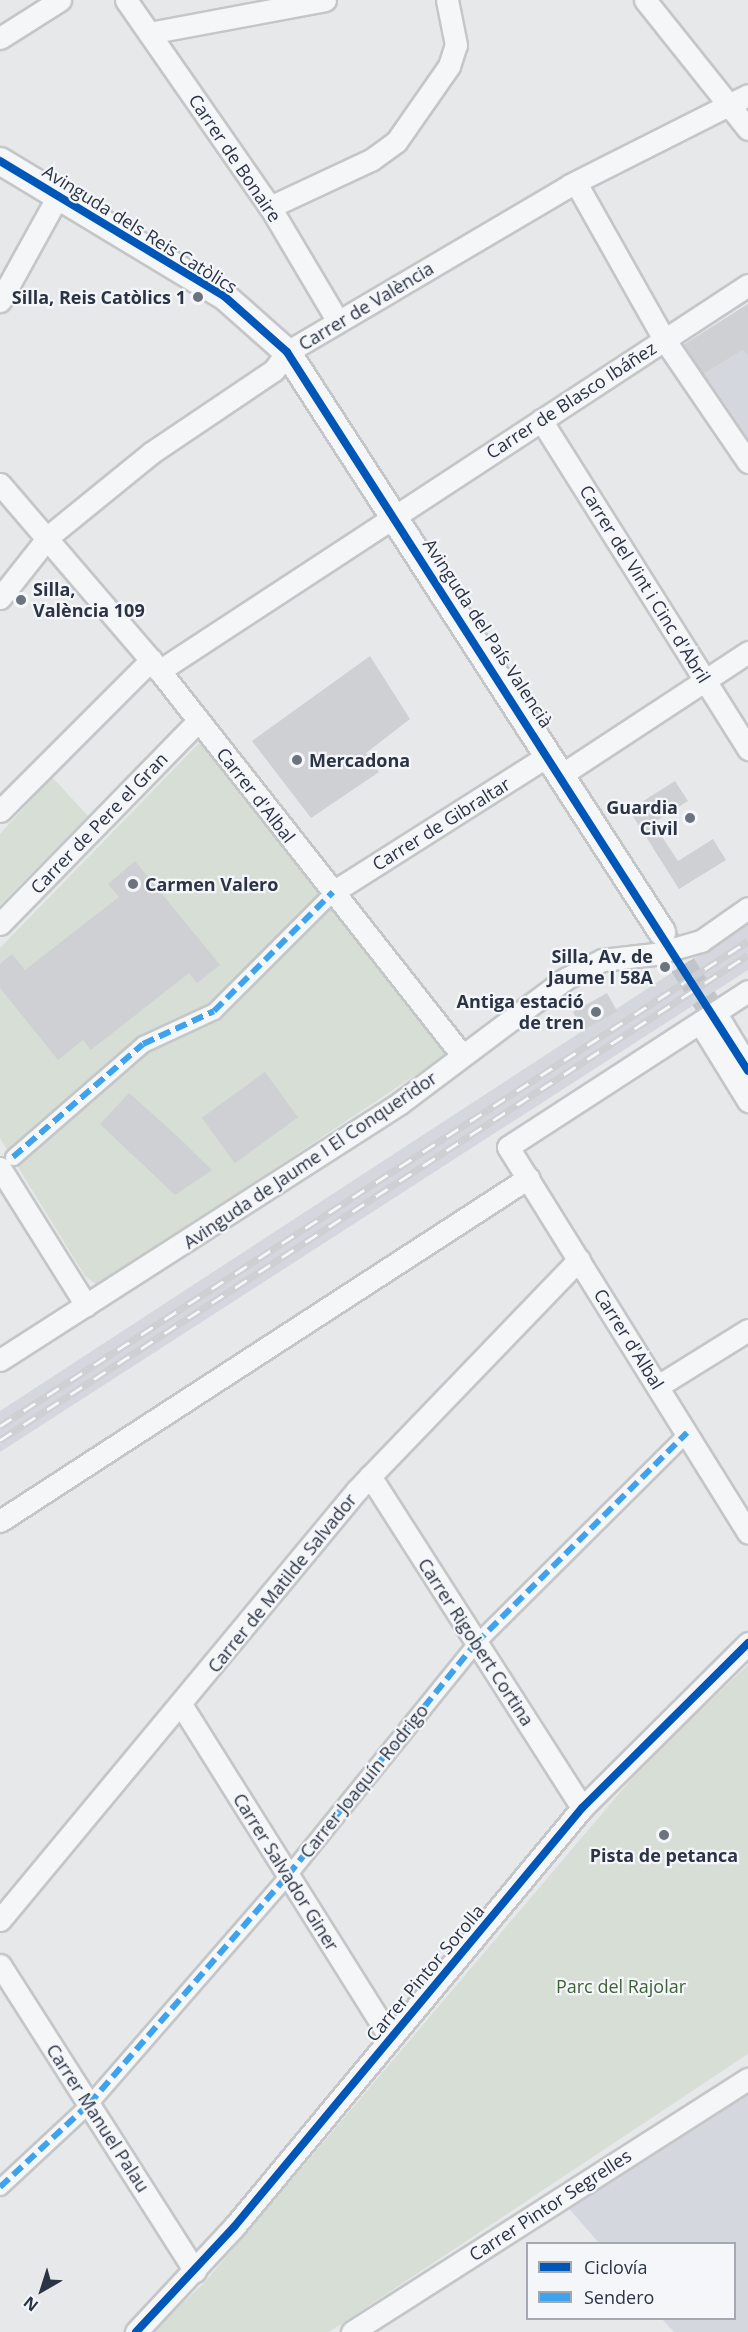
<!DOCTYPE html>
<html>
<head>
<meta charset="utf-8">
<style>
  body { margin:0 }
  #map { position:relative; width:748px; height:2332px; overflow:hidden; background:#e6e8ea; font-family:"Open Sans",sans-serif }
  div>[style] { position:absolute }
  .built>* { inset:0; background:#d4d7dd }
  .green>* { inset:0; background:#d6ded6 }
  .building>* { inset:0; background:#ced0d3; transform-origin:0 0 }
  .tertiary-tunnel>* { height:26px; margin-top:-13px; transform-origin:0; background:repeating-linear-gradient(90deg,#c1c4c9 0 26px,transparent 0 39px) }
  .roads { filter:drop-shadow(2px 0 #c4c6c8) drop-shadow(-2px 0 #c4c6c8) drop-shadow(0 2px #c4c6c8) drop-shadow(0 -2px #c4c6c8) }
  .pedestrian>* { height:15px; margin:-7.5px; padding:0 7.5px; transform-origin:7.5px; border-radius:7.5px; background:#f5f6f7 }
  .minor>* { height:21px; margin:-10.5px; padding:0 10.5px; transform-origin:10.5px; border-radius:10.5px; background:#f5f6f7 }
  .tertiary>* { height:26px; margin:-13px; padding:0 13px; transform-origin:13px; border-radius:13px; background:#f5f6f7 }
  .rail>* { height:7px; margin-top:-3.5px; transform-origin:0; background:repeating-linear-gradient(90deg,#f4f6f9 0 14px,#cecfd2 0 28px); box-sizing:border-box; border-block:2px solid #cecfd2 }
  .quiet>* { height:6px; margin-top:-3px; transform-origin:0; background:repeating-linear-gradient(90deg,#3ea3ec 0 12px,transparent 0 18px) }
  .cycleway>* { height:8px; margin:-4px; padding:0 4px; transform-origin:4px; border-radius:4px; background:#0057b8 }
  .dots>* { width:16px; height:16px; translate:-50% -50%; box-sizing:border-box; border:3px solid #f4f6f9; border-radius:50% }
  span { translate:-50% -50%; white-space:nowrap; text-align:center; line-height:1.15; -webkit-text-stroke:4.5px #f4f6f9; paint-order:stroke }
  .street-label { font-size:18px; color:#2b3445 }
  .poi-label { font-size:18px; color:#2b3445; font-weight:700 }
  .right { translate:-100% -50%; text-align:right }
  .left { translate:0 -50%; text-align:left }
  .park-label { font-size:18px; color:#3f6138 }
  .legend { position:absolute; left:526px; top:2242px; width:210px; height:78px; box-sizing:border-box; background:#f4f6f9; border:2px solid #a4a8b1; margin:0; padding:8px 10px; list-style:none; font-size:18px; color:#2b3445 }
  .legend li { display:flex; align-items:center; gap:12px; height:30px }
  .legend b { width:30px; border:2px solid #a4a8b1 }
  .north { position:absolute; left:12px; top:2260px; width:60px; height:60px; -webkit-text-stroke:4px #f4f6f9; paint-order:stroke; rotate:219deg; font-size:16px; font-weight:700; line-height:24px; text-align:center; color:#2b3445 }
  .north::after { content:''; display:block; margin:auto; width:21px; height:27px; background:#2b3445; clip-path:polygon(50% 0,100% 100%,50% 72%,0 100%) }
</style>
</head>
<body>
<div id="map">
  <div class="built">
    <div style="clip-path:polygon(748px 304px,748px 447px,679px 348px)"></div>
    <div style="clip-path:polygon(748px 923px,748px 970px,0 1452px,0 1411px)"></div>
    <div style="clip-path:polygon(748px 2091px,748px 2332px,674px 2332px,662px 2319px,734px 2318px,734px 2244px,599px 2243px,565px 2204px)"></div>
  </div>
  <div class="green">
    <div style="clip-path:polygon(206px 736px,450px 1052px,98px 1286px,85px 1276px,0 1138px,0 948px)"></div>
    <div style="clip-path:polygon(52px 777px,88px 816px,0 905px,0 834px)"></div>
    <div style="clip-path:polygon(748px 1665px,748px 2054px,329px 2332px,151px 2332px,204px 2283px,651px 1756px)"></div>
  </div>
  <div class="building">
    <div style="clip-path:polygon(748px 304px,748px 354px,742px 350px,703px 374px,683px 345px)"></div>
    <div style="clip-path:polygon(370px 656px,410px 719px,366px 753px,379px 772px,311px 818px,252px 741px)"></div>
    <div style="clip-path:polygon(675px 781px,688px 801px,653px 823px,678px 861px,713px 839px,726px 860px,679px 889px,629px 810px)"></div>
    <div style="clip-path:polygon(135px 861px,220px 965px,197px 983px,189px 973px,91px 1050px,83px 1040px,58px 1060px,0 988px,0 964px,12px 954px,25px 970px,119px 897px,108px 884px)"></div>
    <div style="left:607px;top:993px;width:21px;height:39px;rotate:61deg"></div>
    <div style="left:265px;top:1072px;width:56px;height:78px;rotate:54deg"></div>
    <div style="clip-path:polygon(129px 1093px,176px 1135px,212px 1170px,175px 1195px,100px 1124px)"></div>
  </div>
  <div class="tertiary-tunnel">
    <div style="left:662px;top:932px;width:107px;rotate:57.9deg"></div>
  </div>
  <div class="roads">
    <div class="pedestrian">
      <div style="left:13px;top:1157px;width:172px;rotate:-41deg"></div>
      <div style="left:143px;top:1044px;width:78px;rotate:-24.9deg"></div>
      <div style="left:214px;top:1011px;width:168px;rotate:-45deg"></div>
      <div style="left:0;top:2187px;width:122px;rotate:-43deg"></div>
      <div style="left:89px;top:2104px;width:303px;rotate:-49deg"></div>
      <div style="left:288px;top:1875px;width:299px;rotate:-51deg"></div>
      <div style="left:476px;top:1643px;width:298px;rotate:-44.9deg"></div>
    </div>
    <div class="minor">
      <div style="left:126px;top:0;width:252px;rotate:55.2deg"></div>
      <div style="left:270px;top:207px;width:131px;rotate:59.3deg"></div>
      <div style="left:645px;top:0;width:165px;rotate:51.4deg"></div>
      <div style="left:149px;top:33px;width:179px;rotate:-10.6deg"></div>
      <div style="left:0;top:38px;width:71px;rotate:-32.3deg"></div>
      <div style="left:576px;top:183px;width:179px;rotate:60.6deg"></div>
      <div style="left:664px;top:339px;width:149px;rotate:55.7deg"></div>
      <div style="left:270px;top:207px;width:111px;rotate:-25deg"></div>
      <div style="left:371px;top:160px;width:31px;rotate:-36deg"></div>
      <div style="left:396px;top:142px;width:93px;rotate:-55.1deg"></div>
      <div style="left:449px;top:66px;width:22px;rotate:-72deg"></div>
      <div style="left:456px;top:45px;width:46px;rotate:-101.3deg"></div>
      <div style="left:0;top:301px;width:120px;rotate:-61.1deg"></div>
      <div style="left:541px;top:420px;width:389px;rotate:57.8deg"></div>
      <div style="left:0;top:484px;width:232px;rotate:49.4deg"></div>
      <div style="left:151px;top:660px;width:503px;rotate:51.79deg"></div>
      <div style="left:0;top:598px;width:79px;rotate:-51.7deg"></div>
      <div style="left:49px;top:536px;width:132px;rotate:-39.1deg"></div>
      <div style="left:151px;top:453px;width:148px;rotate:-34deg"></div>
      <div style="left:274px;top:370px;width:22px;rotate:-54deg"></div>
      <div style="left:287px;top:352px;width:329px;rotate:-30.5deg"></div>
      <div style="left:570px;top:185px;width:199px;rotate:-26.8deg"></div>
      <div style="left:159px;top:671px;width:704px;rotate:-33.24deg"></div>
      <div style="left:561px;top:775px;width:224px;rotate:-33.3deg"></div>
      <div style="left:0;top:811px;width:214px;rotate:-45deg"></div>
      <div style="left:333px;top:892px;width:256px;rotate:-32.4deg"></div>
      <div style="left:0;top:924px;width:282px;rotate:-45.7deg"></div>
      <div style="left:748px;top:991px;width:286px;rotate:147deg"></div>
      <div style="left:508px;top:1147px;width:454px;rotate:58.1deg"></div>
      <div style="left:700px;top:1023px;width:92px;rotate:58.4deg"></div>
      <div style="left:0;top:1168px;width:162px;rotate:57.9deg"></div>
      <div style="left:0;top:1360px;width:475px;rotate:-32.7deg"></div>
      <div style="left:400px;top:1103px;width:206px;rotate:-36.9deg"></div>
      <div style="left:565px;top:979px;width:42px;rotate:-27.2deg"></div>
      <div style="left:602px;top:960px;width:53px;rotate:-6.5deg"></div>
      <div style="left:655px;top:954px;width:48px;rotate:-15.8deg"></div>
      <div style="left:701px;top:941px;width:57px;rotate:-35.1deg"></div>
      <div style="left:658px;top:1386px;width:106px;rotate:-31.9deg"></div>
      <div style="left:370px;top:1476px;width:394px;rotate:57.4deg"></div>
      <div style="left:0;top:1521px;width:630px;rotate:-33.01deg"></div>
      <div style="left:182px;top:1706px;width:392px;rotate:57.9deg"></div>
      <div style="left:0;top:1920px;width:559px;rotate:-50.3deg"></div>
      <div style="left:357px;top:1490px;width:320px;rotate:-46.1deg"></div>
      <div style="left:0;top:1965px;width:363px;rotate:57.5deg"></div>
      <div style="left:136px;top:2332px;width:144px;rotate:-47deg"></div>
      <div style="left:234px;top:2227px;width:545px;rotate:-50.29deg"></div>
      <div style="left:582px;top:1808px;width:234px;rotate:-44.8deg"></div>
      <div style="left:352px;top:2332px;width:470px;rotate:-32.6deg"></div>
    </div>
    <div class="tertiary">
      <div style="left:0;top:161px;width:262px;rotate:31.1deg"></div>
      <div style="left:224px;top:296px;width:84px;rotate:41.6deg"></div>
      <div style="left:287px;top:352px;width:691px;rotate:57.12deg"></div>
      <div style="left:719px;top:1023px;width:56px;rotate:58.9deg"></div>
    </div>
  </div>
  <div class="rail">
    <div style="left:0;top:1426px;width:891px;rotate:-32.96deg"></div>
    <div style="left:0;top:1440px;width:891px;rotate:-32.96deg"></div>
  </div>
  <div class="quiet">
    <div style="left:13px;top:1157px;width:172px;rotate:-41deg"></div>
    <div style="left:143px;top:1044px;width:78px;rotate:-24.9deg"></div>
    <div style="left:214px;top:1011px;width:168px;rotate:-45deg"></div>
    <div style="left:0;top:2187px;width:122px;rotate:-43deg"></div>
    <div style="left:89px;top:2104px;width:303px;rotate:-49deg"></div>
    <div style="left:288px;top:1875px;width:299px;rotate:-51deg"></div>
    <div style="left:476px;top:1643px;width:298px;rotate:-44.9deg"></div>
  </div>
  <div class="cycleway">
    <div style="left:0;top:161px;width:262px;rotate:31.1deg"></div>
    <div style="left:224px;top:296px;width:84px;rotate:41.6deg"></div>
    <div style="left:287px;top:352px;width:854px;rotate:57.33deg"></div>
    <div style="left:136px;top:2332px;width:144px;rotate:-47deg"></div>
    <div style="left:234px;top:2227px;width:545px;rotate:-50.29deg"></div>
    <div style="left:582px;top:1808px;width:234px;rotate:-44.8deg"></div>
  </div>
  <div class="dots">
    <div style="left:198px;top:297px;background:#6c737f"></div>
    <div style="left:21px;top:600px;background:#6c737f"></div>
    <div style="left:297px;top:760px;background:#6c737f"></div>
    <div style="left:690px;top:818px;background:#6c737f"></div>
    <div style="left:133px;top:884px;background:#6c737f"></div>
    <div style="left:665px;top:967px;background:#6c737f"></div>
    <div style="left:596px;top:1012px;background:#6c737f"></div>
    <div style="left:664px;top:1835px;background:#6c737f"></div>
  </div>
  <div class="street-label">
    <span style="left:235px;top:158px;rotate:56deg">Carrer de Bonaire</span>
    <span style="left:140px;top:229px;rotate:32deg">Avinguda dels Reis Catòlics</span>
    <span style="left:366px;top:306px;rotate:-31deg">Carrer de València</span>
    <span style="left:571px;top:400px;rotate:-33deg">Carrer de Blasco Ibáñez</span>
    <span style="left:645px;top:584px;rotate:58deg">Carrer del Vint i Cinc d'Abril</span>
    <span style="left:488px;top:633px;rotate:57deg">Avinguda del País Valencià</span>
    <span style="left:256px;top:795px;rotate:52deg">Carrer d'Albal</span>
    <span style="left:99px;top:823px;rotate:-46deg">Carrer de Pere el Gran</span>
    <span style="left:441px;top:824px;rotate:-32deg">Carrer de Gibraltar</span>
    <span style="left:310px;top:1160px;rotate:-34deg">Avinguda de Jaume I El Conqueridor</span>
    <span style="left:629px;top:1339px;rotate:58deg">Carrer d'Albal</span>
    <span style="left:282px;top:1583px;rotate:-51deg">Carrer de Matilde Salvador</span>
    <span style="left:476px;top:1642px;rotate:57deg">Carrer Rigobert Cortina</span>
    <span style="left:364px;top:1781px;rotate:-51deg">Carrer Joaquín Rodrigo</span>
    <span style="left:286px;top:1872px;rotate:58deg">Carrer Salvador Giner</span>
    <span style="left:425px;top:1973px;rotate:-50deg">Carrer Pintor Sorolla</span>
    <span style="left:98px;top:2118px;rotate:57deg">Carrer Manuel Palau</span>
    <span style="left:550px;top:2205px;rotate:-33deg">Carrer Pintor Segrelles</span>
  </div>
  <div class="poi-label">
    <span class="right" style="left:186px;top:297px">Silla, Reis Catòlics 1</span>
    <span class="left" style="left:33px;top:600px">Silla,<br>València 109</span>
    <span class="left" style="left:309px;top:760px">Mercadona</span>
    <span class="right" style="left:678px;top:818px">Guardia<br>Civil</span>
    <span class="left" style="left:145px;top:884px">Carmen Valero</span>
    <span class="right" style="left:653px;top:967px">Silla, Av. de<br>Jaume I 58A</span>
    <span class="right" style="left:584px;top:1012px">Antiga estació<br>de tren</span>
    <span style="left:664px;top:1855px">Pista de petanca</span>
  </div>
  <div class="park-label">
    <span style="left:621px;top:1986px">Parc del Rajolar</span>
  </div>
  <ul class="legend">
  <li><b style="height:8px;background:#0057b8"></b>Ciclovía</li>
  <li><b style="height:8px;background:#3ea3ec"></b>Sendero</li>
  </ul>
  <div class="north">N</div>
</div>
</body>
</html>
